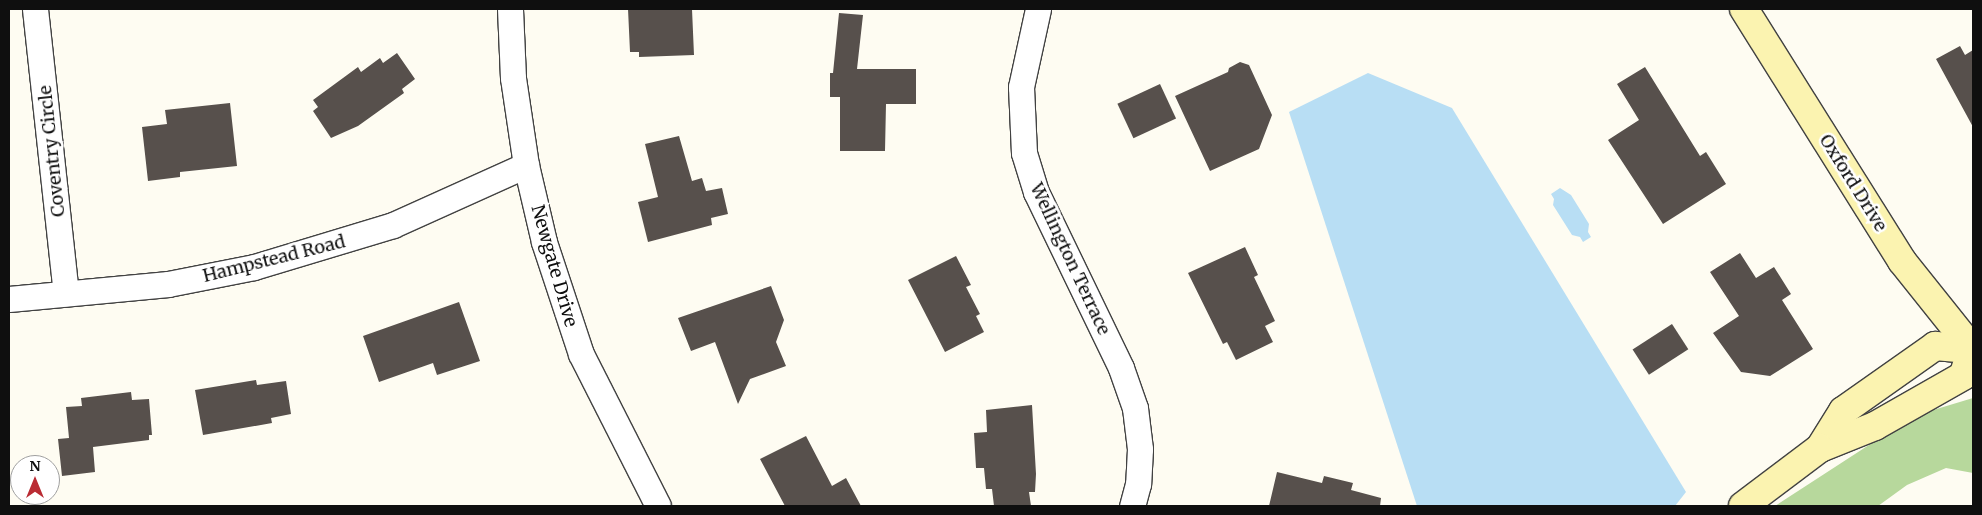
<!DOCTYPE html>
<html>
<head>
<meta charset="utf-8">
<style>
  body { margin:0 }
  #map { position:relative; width:1982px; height:515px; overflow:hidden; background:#fefcf2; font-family:Merriweather,serif }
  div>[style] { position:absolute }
  .forest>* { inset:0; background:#b7d89c }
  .water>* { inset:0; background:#b8def4 }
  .building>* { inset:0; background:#57504c; transform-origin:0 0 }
  .roads { filter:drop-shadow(1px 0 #424242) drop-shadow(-1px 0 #424242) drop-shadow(0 1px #424242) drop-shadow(0 -1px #424242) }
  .street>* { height:25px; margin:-12.5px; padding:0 12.5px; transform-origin:12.5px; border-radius:12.5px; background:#fff }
  .secondary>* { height:28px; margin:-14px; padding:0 14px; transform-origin:14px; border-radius:14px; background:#fbf3b0 }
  span { translate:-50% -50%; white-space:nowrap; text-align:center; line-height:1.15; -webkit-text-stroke:5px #fff; paint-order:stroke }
  .street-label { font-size:18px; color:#0f0f0f }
  .frame { position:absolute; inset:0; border:10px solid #0f0f0f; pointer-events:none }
  .north { position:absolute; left:10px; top:455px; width:50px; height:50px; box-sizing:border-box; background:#fff; border:1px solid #9f9f9f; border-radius:50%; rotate:0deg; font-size:14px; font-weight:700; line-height:20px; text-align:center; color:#0f0f0f }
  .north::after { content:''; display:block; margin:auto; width:18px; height:22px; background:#ba2c34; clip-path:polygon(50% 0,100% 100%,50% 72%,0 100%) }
</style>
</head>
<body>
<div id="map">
  <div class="forest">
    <div style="clip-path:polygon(1973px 398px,1973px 473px,1946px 468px,1907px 485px,1878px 506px,1775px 506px,1872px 443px,1930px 411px)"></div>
  </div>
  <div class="water">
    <div style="clip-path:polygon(1368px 73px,1452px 108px,1686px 492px,1675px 506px,1417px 506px,1289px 112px)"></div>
    <div style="clip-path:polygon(1560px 188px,1571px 195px,1589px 224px,1588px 232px,1591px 237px,1583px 242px,1580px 237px,1572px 235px,1553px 205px,1554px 199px,1551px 194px)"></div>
  </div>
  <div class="building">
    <div style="clip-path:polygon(628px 9px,692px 9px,694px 55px,639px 57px,639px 52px,630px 52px)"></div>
    <div style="clip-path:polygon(839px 13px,863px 15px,857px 69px,916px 69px,916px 104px,886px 104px,885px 151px,840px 151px,840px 97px,830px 97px,830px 73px,833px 73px)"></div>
    <div style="clip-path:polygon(1960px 46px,1965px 55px,1973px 50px,1973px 127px,1936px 59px)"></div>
    <div style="clip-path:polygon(397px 53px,415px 79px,402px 89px,404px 93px,358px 126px,331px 138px,313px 111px,318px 107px,313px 100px,358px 67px,361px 72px,380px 58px,383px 63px)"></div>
    <div style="clip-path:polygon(1240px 62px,1249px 65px,1272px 115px,1259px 149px,1210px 171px,1175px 96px,1228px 72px,1229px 68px)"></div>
    <div style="clip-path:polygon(1645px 67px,1700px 156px,1706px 152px,1726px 184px,1663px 224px,1608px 140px,1639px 120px,1617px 84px)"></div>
    <div style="left:1160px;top:84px;width:38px;height:47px;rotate:65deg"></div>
    <div style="clip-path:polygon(230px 103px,237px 166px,180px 172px,180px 177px,148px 181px,142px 127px,167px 124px,165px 110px)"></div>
    <div style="clip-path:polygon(679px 136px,692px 181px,702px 178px,706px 191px,722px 188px,728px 214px,711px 218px,712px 225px,648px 242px,638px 202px,658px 197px,645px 144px)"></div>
    <div style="clip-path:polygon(1245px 247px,1258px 275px,1254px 277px,1275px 321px,1265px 326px,1273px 342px,1236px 360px,1227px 342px,1223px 344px,1188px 273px)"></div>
    <div style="clip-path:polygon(1740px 253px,1756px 278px,1774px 267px,1791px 294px,1782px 300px,1813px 349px,1770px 376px,1741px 372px,1713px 333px,1739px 316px,1710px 272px)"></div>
    <div style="clip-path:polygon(956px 256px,971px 285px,966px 287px,980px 314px,976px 316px,984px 332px,945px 352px,908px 280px)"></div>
    <div style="clip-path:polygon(771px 286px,784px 320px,776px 342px,786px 366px,750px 379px,738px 404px,715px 342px,691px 351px,678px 318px)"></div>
    <div style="clip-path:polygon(459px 302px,480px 361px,437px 375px,433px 363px,379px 382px,363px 336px)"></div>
    <div style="left:1672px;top:324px;width:30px;height:47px;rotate:57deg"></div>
    <div style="clip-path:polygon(256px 380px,257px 385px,286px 381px,291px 414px,271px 418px,272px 423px,203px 435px,195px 390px)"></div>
    <div style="clip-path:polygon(131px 392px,132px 400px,149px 399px,152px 435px,149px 435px,149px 440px,93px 447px,95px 472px,62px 476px,58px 439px,69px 438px,66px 407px,82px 406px,81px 398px)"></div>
    <div style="clip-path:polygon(1032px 405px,1036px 474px,1035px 492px,1029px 492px,1031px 506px,994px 506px,992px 489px,986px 489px,984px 468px,976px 468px,974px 433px,987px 432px,986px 410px)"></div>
    <div style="clip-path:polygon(806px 436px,832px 486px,846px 478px,861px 506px,785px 506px,760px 459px)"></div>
    <div style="clip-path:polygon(1277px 472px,1322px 483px,1324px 476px,1353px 483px,1351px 490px,1381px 498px,1380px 506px,1269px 506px)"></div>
  </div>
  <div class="roads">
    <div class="street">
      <div style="left:35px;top:9px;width:286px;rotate:83.8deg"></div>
      <div style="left:510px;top:9px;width:69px;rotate:87.5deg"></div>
      <div style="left:513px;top:78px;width:88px;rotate:81.5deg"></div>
      <div style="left:526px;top:165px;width:79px;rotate:76.8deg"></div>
      <div style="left:544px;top:242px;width:118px;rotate:71.7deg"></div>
      <div style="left:581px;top:354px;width:170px;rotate:63.1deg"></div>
      <div style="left:1038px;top:9px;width:80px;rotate:102.3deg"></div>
      <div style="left:1021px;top:87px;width:66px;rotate:87.4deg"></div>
      <div style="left:1024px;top:153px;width:41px;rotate:72.9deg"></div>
      <div style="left:1036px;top:192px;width:195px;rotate:64.2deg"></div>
      <div style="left:1121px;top:368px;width:42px;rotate:70.7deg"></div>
      <div style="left:1135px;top:408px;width:41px;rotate:83deg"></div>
      <div style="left:1140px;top:449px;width:35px;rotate:93deg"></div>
      <div style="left:1138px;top:484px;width:23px;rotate:105deg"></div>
      <div style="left:9px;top:299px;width:160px;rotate:-5.4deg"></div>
      <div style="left:168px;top:284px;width:88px;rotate:-11.2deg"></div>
      <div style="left:254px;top:267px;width:145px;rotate:-16.8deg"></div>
      <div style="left:393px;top:225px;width:146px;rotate:-24.3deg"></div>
    </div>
    <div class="secondary">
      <div style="left:1744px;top:9px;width:297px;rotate:57.9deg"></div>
      <div style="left:1902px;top:261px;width:114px;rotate:51.4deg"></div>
      <div style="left:1935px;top:346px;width:37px;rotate:5deg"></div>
      <div style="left:1972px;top:349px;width:28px;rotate:108deg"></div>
      <div style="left:1963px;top:376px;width:101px;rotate:150.4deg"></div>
      <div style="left:1875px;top:426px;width:59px;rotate:158.2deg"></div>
      <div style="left:1820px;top:448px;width:44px;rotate:-58.1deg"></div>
      <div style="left:1843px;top:411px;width:113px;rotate:-35.2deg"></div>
      <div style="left:1743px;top:506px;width:96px;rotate:-37deg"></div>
    </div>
  </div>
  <div class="street-label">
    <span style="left:52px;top:151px;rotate:-96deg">Coventry Circle</span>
    <span style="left:1853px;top:183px;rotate:58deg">Oxford Drive</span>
    <span style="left:274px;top:259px;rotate:-14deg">Hampstead Road</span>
    <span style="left:1070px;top:259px;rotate:65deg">Wellington Terrace</span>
    <span style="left:554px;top:266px;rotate:74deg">Newgate Drive</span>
  </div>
  <div class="frame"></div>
  <div class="north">N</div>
</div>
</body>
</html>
